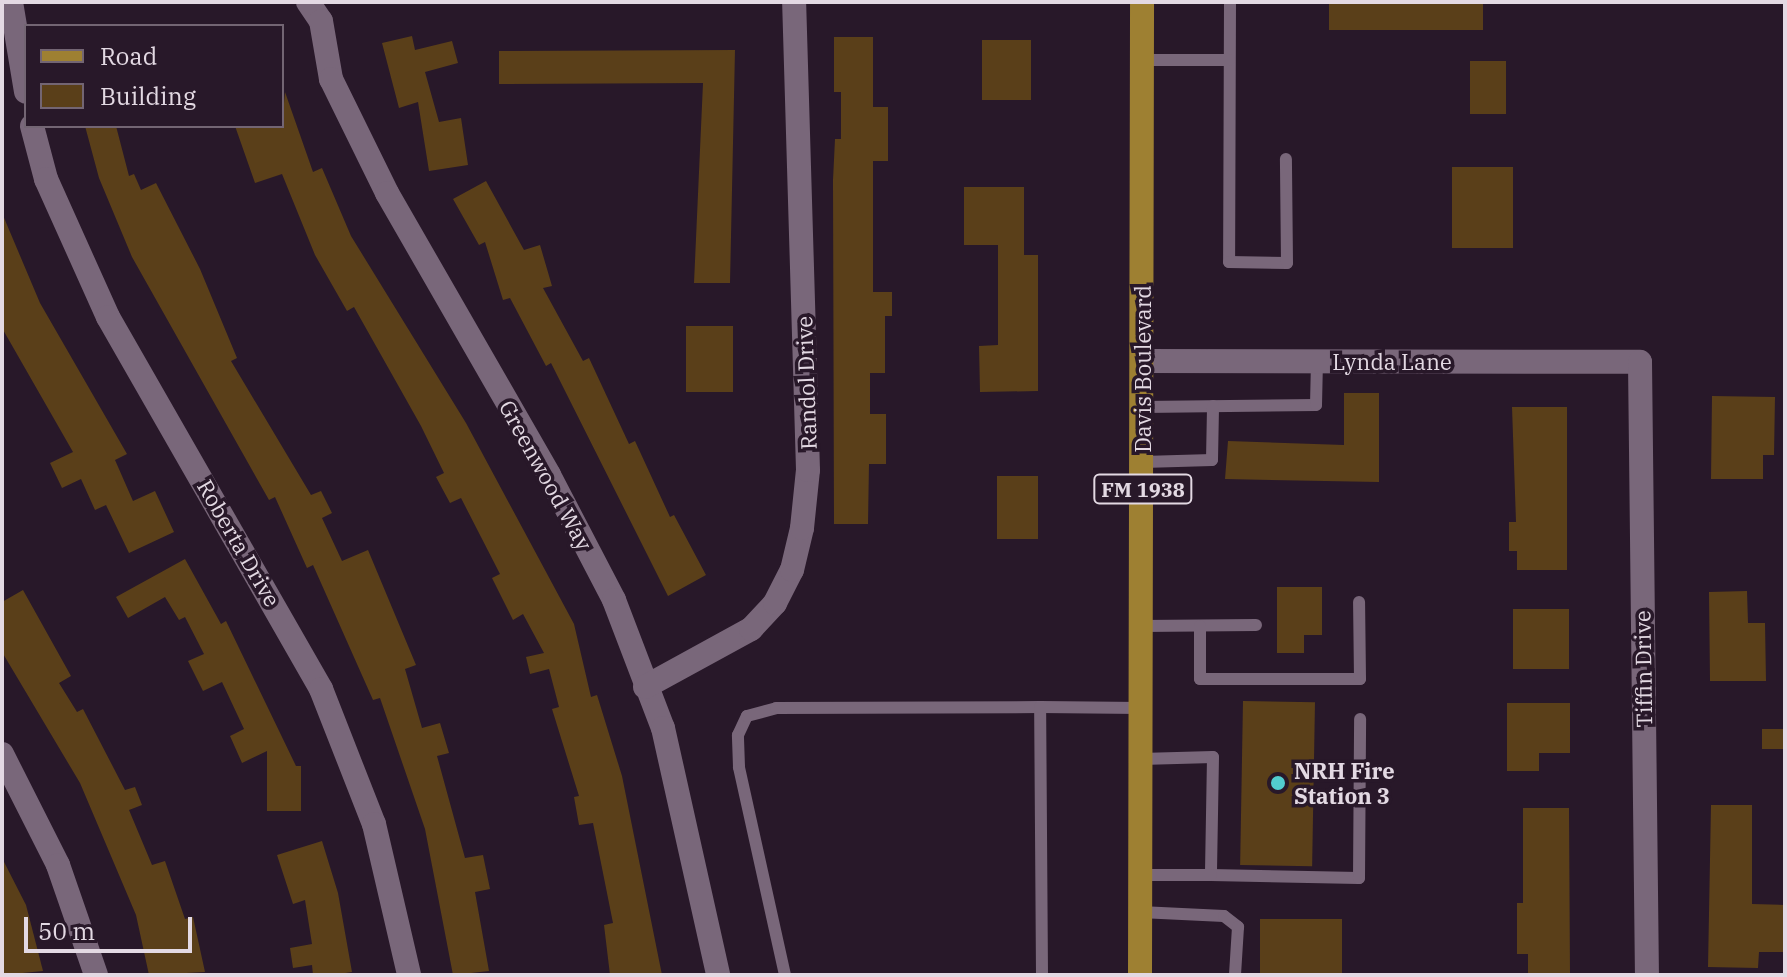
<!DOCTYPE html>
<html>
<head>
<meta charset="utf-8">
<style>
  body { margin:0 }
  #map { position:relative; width:1787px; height:977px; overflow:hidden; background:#281829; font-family:"IBM Plex Serif",serif }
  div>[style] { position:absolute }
  .building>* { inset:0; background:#5a3f19; transform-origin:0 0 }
  .lane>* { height:12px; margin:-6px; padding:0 6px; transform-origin:6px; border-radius:6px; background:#79677a }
  .street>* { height:24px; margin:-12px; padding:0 12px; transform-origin:12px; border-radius:12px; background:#79677a }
  .primary>* { height:24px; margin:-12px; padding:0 12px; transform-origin:12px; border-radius:12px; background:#9e8032 }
  .dots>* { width:22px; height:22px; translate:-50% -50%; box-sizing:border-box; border:4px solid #281829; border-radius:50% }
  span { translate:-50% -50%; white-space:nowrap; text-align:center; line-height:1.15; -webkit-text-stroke:7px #281829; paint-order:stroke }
  .shield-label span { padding:2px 6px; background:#281829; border:2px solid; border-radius:6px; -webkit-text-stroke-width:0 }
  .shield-label { font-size:20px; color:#e3d9e3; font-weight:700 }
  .street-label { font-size:22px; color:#e3d9e3 }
  .poi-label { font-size:22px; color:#e3d9e3; font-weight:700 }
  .left { translate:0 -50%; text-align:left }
  .frame { position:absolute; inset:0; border:4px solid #e3d9e3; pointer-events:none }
  .legend { position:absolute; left:24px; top:24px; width:260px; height:104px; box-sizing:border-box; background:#281829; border:2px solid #736573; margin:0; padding:10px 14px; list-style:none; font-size:24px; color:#e3d9e3 }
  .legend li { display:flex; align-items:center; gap:16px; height:40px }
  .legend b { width:40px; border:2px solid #736573 }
  .scale { position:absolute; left:24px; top:917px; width:168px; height:36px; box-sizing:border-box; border:4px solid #e3d9e3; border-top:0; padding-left:10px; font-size:24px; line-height:28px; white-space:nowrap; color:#e3d9e3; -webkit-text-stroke:6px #281829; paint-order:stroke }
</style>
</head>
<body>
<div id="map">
  <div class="building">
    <div style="left:1329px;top:2px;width:154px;height:28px"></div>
    <div style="clip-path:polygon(412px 36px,415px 50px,452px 41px,458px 63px,425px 72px,439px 122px,461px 118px,468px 165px,429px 171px,418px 102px,399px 108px,382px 43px)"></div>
    <div style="clip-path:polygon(834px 37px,873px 37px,873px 107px,888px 107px,888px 161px,873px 161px,873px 292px,892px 292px,892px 316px,885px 316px,885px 373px,870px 373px,870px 414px,886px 414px,886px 464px,869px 464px,868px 524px,834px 524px,833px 180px,835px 139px,841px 139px,841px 92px,834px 92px)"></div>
    <div style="left:982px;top:40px;width:49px;height:60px"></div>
    <div style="clip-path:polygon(735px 50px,730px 283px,694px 283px,703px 83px,499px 84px,499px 51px)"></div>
    <div style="left:1470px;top:61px;width:36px;height:53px"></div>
    <div style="clip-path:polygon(285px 92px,313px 172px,322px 168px,351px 236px,466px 423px,574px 624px,591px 697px,597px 695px,622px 776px,662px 975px,610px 975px,604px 925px,613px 923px,593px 823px,579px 825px,574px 797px,579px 796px,552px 709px,559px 707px,549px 669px,530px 674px,526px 657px,544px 653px,523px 614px,513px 620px,492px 578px,500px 574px,461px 498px,450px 503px,436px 477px,444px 473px,421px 426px,354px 307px,347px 311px,315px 255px,282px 174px,255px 183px,235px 126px,282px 126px)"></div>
    <div style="clip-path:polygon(85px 126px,116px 126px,129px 176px,134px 174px,141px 190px,156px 183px,200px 269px,237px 358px,231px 361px,311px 495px,321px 491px,332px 513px,322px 518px,342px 561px,368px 550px,416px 665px,405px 669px,422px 728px,440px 723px,449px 753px,437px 756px,465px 858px,483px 855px,490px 889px,475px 892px,489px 971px,453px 975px,425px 829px,380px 698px,373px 700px,313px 565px,307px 568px,275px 497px,269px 500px,132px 257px,99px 178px)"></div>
    <div style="left:1452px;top:167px;width:61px;height:81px"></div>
    <div style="clip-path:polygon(486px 181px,524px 250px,540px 245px,552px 286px,543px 288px,583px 361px,589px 358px,629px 444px,635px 441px,670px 517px,674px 515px,706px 575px,668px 596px,551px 363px,546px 366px,510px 298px,503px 300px,485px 242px,479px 245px,453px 199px)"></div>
    <div style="clip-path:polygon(964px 187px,1024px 187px,1024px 255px,1038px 255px,1038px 391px,980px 392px,979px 346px,998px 345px,998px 245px,964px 245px)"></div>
    <div style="clip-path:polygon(2px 213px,40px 303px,127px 454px,115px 460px,133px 501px,155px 491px,174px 532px,129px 553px,106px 505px,95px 510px,81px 479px,62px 488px,50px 463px,73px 452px,2px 328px)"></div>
    <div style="left:686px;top:326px;width:47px;height:66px"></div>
    <div style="clip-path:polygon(1344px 393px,1379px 393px,1379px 482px,1225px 479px,1228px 441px,1344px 445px)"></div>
    <div style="clip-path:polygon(1712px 396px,1775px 397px,1774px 455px,1763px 455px,1763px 479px,1711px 479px)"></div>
    <div style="clip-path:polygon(1512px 407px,1567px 407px,1567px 570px,1517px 570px,1517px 551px,1509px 551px,1509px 522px,1516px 522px)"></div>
    <div style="left:997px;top:476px;width:41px;height:63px"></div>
    <div style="clip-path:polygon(185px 559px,221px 624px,226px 621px,296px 766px,301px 766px,301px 811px,267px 811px,267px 751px,242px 763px,230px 736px,244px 729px,222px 682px,203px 691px,188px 661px,204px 654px,185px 617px,179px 620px,165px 597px,128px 618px,116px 597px)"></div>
    <div style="clip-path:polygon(1277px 587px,1322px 587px,1322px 635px,1304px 635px,1304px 653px,1277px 653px)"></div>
    <div style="clip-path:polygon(23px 590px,71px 676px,59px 683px,77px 712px,83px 709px,125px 790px,135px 787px,142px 805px,129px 810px,152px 865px,165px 861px,185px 919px,193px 917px,205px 972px,149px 975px,136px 915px,80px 783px,2px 652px,2px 602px)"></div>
    <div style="clip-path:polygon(1747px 591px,1748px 623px,1765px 623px,1766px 681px,1710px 681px,1709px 592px)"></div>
    <div style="left:1513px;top:609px;width:56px;height:60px"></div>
    <div style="left:1243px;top:701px;width:72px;height:164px;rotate:1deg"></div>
    <div style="clip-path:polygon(1507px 703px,1570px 703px,1570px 753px,1539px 753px,1539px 771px,1507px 771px)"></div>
    <div style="left:1762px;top:729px;width:23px;height:20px"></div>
    <div style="clip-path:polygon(1711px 805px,1752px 805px,1752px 904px,1785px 905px,1785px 952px,1759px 952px,1758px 968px,1708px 967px)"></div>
    <div style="clip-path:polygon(1523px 808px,1569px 808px,1570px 975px,1528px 975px,1528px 954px,1517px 954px,1517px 903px,1523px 903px)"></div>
    <div style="clip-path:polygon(322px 841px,338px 893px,352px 972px,332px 975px,313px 975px,312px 965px,293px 968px,290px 948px,312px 944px,305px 900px,293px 904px,277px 855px)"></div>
    <div style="clip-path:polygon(2px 858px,26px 905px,43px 971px,2px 975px)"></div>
    <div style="left:1260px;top:919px;width:82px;height:56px"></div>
  </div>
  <div class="lane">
    <div style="left:1230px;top:2px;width:260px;rotate:90.2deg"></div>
    <div style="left:1229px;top:262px;width:58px;rotate:1deg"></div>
    <div style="left:1287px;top:263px;width:104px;rotate:-90.6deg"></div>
    <div style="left:1142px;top:60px;width:87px"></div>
    <div style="left:1143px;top:407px;width:173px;rotate:-0.7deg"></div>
    <div style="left:1316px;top:405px;width:43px;rotate:-88.7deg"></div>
    <div style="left:1143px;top:462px;width:69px;rotate:-1.7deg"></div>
    <div style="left:1212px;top:460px;width:54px;rotate:-88.9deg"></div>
    <div style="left:1142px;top:626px;width:114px;rotate:-0.5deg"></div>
    <div style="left:1200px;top:626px;width:53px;rotate:90deg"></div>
    <div style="left:1200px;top:679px;width:160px"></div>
    <div style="left:1360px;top:679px;width:77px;rotate:-90.7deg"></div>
    <div style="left:1141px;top:759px;width:72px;rotate:-1.6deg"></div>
    <div style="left:1213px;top:757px;width:118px;rotate:91deg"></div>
    <div style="left:1211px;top:875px;width:148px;rotate:1.2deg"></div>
    <div style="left:1359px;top:878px;width:159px;rotate:-89.6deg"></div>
    <div style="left:1140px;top:875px;width:71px"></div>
    <div style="left:1140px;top:912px;width:84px;rotate:2.7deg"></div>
    <div style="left:1224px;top:916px;width:18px;rotate:38deg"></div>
    <div style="left:1238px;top:927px;width:48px;rotate:93.6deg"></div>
    <div style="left:785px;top:975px;width:213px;rotate:-102.5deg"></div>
    <div style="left:739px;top:767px;width:32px;rotate:-92deg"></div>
    <div style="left:738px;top:735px;width:21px;rotate:-65deg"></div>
    <div style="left:747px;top:716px;width:30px;rotate:-15deg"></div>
    <div style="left:776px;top:708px;width:264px;rotate:-0.2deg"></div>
    <div style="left:1042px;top:975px;width:268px;rotate:-90.4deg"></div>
    <div style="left:1040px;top:707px;width:101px;rotate:0.6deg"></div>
  </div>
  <div class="street">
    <div style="left:11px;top:2px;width:91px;rotate:80.5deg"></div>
    <div style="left:308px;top:2px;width:23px;rotate:56deg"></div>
    <div style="left:321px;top:21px;width:59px;rotate:80.2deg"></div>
    <div style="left:331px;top:79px;width:127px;rotate:63.8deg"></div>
    <div style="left:387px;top:193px;width:325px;rotate:60.1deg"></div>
    <div style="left:549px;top:475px;width:141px;rotate:62.5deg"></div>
    <div style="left:614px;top:600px;width:137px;rotate:69.1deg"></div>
    <div style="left:663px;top:728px;width:253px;rotate:77.4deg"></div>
    <div style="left:32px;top:126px;width:55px;rotate:75.2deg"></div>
    <div style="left:46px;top:179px;width:151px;rotate:65.8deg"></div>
    <div style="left:108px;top:317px;width:429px;rotate:60.2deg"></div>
    <div style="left:321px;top:689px;width:145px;rotate:68.6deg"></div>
    <div style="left:374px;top:824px;width:155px;rotate:76.9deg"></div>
    <div style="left:1143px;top:361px;width:497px;rotate:0.1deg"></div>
    <div style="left:1640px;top:362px;width:613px;rotate:89.35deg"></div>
    <div style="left:645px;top:687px;width:121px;rotate:-28.7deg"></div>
    <div style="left:751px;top:629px;width:35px;rotate:-47deg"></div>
    <div style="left:775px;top:603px;width:37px;rotate:-63deg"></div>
    <div style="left:792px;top:570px;width:43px;rotate:-76.6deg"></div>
    <div style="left:802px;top:528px;width:58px;rotate:-84.1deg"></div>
    <div style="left:808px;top:470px;width:468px;rotate:-91.7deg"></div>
    <div style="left:2px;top:754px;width:124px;rotate:63.2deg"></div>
    <div style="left:58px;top:865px;width:116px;rotate:70.9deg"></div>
  </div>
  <div class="primary">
    <div style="left:1140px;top:975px;width:973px;rotate:-89.88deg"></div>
  </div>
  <div class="dots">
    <div style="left:1278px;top:783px;background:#52cdcf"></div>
  </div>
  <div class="shield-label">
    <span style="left:1143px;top:489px">FM 1938</span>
  </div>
  <div class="street-label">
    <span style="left:1392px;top:362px">Lynda Lane</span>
    <span style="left:1143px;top:369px;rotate:-90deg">Davis Boulevard</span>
    <span style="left:806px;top:383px;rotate:-92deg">Randol Drive</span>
    <span style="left:546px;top:475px;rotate:61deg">Greenwood Way</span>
    <span style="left:239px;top:543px;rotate:60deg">Roberta Drive</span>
    <span style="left:1643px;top:669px;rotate:-91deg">Tiffin Drive</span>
  </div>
  <div class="poi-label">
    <span class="left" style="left:1294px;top:783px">NRH Fire<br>Station 3</span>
  </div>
  <div class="frame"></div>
  <ul class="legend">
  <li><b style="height:10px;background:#9e8032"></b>Road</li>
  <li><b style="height:22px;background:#5a3f19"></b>Building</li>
  </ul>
  <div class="scale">50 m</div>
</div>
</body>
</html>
